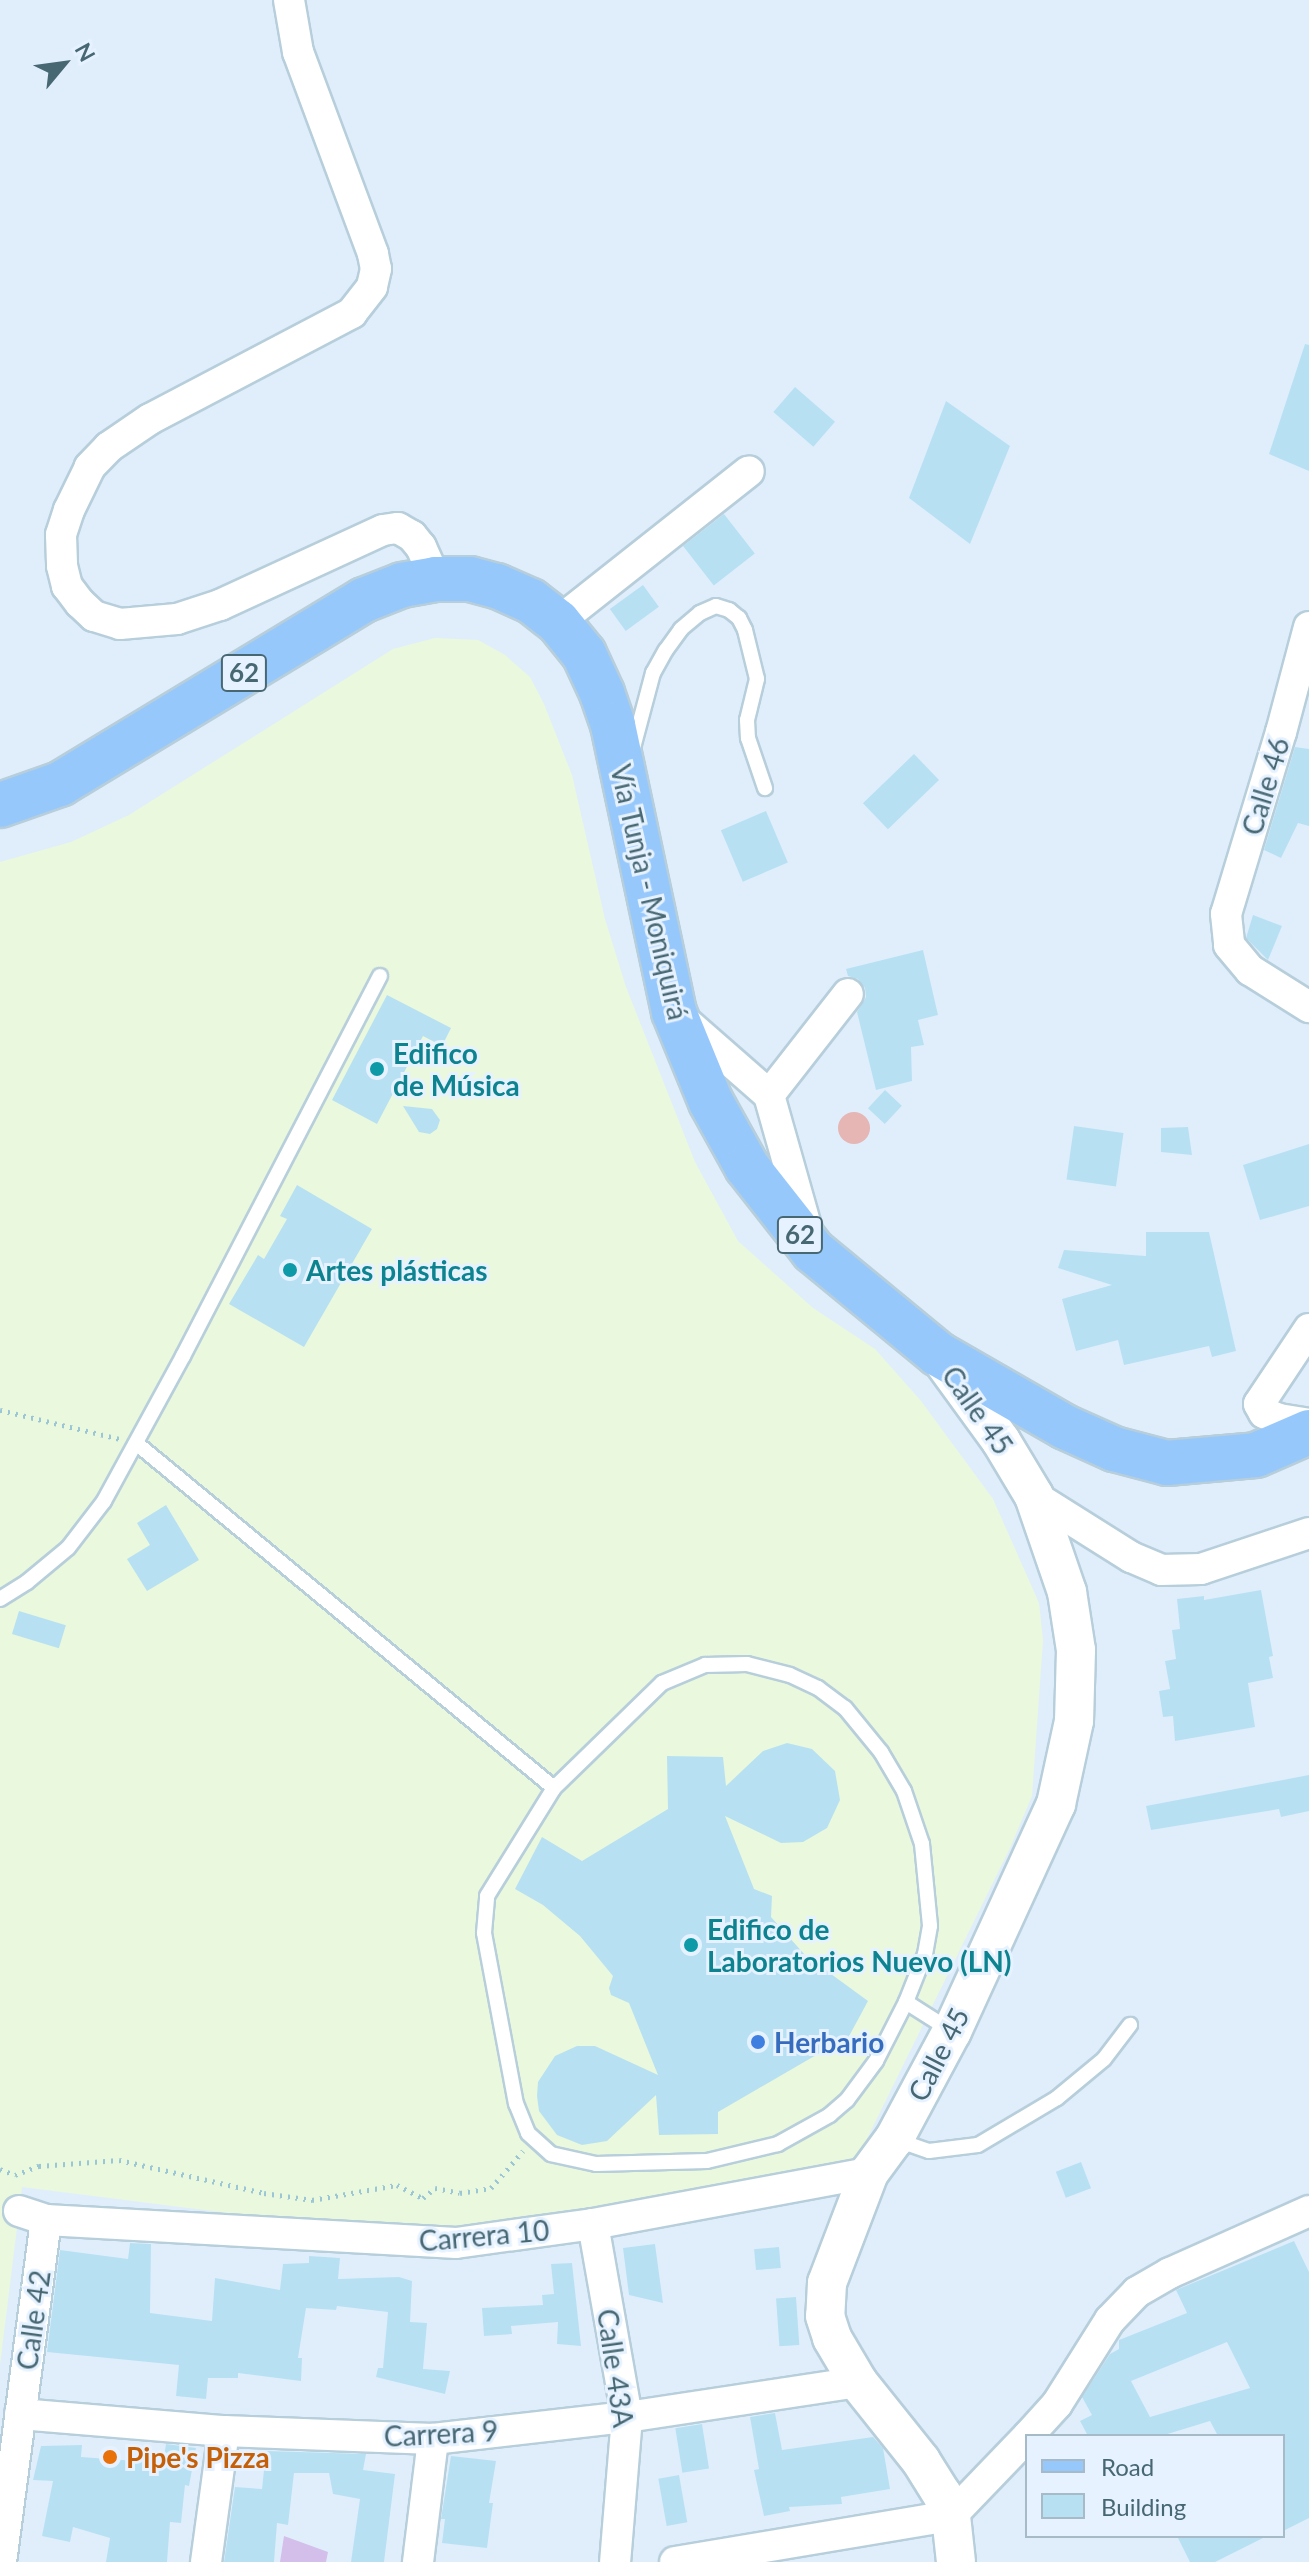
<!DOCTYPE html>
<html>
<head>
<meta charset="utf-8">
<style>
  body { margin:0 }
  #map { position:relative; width:1309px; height:2562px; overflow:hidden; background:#e0eefc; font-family:Lato,sans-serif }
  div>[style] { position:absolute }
  .education>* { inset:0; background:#eaf8dd }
  .green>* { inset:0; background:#d3bfe9 }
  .water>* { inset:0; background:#e5b6b4 }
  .round { border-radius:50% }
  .building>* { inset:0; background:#b7e1f2; transform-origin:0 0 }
  .path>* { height:5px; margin-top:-2.5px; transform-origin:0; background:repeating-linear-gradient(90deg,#9bc6d6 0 2px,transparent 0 8px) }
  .roads { filter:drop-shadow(2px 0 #b7cedb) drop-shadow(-2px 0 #b7cedb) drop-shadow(0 2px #b7cedb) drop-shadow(0 -2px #b7cedb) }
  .service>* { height:14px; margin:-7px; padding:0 7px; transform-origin:7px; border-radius:7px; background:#fff }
  .minor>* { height:30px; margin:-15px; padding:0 15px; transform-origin:15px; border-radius:15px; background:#fff }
  .tertiary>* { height:38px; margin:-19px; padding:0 19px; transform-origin:19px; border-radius:19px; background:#fff }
  .primary>* { height:44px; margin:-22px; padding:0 22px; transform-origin:22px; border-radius:22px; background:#97c8fc }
  .dots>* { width:22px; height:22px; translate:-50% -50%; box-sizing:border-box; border:4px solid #e6f2ff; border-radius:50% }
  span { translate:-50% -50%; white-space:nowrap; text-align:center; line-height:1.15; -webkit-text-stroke:6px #e6f2ff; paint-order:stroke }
  .shield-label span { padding:2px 6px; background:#e6f2ff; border:2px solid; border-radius:6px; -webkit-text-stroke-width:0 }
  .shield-label { font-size:26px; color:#476873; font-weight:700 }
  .street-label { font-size:28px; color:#476873 }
  .culture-label { font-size:28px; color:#0d838f; font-weight:700 }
  .left { translate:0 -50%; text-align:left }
  .shop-label { font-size:28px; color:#366cbe; font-weight:700 }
  .food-label { font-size:28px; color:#c56008; font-weight:700 }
  .legend { position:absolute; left:1025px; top:2434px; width:260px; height:104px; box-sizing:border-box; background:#e6f2ff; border:2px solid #a6bbc7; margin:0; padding:10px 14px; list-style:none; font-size:24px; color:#476873 }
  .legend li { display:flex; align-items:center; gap:16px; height:40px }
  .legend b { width:40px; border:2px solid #a6bbc7 }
  .north { position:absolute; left:24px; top:24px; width:80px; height:80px; -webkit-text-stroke:6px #e6f2ff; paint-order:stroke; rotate:61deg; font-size:22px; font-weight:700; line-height:32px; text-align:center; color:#476873 }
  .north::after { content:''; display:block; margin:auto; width:28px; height:36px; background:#476873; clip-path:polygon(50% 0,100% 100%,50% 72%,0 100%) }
</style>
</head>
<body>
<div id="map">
  <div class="education">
    <div style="clip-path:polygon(435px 638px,478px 640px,505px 655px,530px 677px,544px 704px,572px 775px,605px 919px,626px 987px,695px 1162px,738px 1241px,813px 1308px,875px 1349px,921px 1401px,993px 1499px,1039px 1603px,1043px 1640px,1032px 1796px,1010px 1848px,854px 2165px,841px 2171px,420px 2237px,22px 2187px,0 2365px,0 862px,71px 842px,129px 815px,393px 649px)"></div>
  </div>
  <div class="green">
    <div style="clip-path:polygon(284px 2536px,328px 2552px,326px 2562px,280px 2562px)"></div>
  </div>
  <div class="water">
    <div class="round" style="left:838px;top:1112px;width:32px;height:32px"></div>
  </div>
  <div class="building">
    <div style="clip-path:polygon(1305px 344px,1309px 345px,1309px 471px,1269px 454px)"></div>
    <div style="left:795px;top:387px;width:53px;height:33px;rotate:41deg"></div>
    <div style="clip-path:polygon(946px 401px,1010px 446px,970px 544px,909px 498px)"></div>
    <div style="left:724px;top:514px;width:50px;height:52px;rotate:52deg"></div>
    <div style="left:643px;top:585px;width:27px;height:41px;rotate:54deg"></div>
    <div style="clip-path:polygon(1295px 747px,1309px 749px,1309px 826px,1298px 823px,1281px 858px,1264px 850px)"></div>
    <div style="left:914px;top:754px;width:36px;height:71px;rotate:46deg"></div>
    <div style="left:766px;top:811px;width:56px;height:49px;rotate:67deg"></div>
    <div style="clip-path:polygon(1253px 915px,1282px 926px,1268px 960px,1246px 938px)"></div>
    <div style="clip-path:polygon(923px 950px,938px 1015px,918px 1020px,924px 1045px,911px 1047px,912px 1081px,876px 1090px,857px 1012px,866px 997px,865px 988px,858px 979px,848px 976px,846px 969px)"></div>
    <div style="clip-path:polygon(387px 995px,451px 1028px,442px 1046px,423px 1036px,377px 1124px,332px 1100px)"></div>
    <div style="left:885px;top:1090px;width:23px;height:25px;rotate:43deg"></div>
    <div style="clip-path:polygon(403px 1106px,432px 1109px,440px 1120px,437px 1129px,430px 1134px,419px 1132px)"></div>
    <div style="left:1074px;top:1126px;width:50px;height:54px;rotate:8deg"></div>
    <div style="clip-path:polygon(1188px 1127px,1192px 1155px,1161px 1152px,1161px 1128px)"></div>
    <div style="clip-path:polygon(1309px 1144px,1309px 1206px,1260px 1220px,1243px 1165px)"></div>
    <div style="clip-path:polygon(297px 1185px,372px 1229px,304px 1347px,229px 1304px,258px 1255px,264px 1259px,287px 1219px,280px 1216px)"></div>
    <div style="clip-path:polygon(1146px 1232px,1209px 1232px,1236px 1351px,1212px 1357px,1209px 1346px,1124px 1365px,1118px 1340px,1076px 1351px,1062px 1299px,1112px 1285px,1058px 1268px,1064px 1250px,1146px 1256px)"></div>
    <div style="clip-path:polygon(166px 1505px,199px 1560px,147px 1591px,127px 1559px,150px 1545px,137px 1523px)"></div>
    <div style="clip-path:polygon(1261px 1590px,1273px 1656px,1269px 1657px,1273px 1678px,1248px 1683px,1255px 1727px,1175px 1741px,1173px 1716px,1163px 1717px,1159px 1691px,1170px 1689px,1165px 1661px,1176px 1659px,1172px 1630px,1180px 1629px,1177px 1599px,1204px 1596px,1204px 1600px)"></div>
    <div style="left:19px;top:1611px;width:49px;height:24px;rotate:17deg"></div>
    <div style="clip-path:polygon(787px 1743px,812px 1749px,835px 1771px,840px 1800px,827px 1828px,803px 1842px,781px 1843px,725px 1816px,754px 1889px,772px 1896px,771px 1917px,805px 1955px,868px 2001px,840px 2053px,830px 2047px,718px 2112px,718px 2134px,659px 2135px,656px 2095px,607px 2141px,582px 2145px,557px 2135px,539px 2111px,537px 2096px,538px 2082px,555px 2056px,577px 2046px,595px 2046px,658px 2075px,629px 2003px,611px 1995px,609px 1988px,613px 1976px,580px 1936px,543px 1905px,515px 1889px,542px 1837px,582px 1861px,668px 1809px,667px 1756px,723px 1757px,726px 1786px,763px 1751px)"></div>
    <div style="clip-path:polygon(1309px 1775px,1309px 1811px,1281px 1817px,1279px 1809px,1151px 1830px,1146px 1806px)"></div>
    <div style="left:1081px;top:2162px;width:28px;height:27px;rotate:69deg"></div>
    <div style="clip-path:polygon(evenodd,1294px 2241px,1309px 2272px,1309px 2518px,1283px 2531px,1283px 2436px,1218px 2436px,1210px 2421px,1161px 2436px,1088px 2436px,1080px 2421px,1092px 2415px,1082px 2397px,1110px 2354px,1119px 2349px,1119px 2340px,1187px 2313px,1176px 2290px,1294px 2241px,1227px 2342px,1250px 2388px,1150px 2417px,1131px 2381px,1227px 2342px)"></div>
    <div style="clip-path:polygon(130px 2243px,151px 2244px,150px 2313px,212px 2321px,215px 2278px,280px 2290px,283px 2264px,309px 2263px,309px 2256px,340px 2258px,338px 2279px,399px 2277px,412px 2281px,410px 2322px,427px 2323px,423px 2369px,450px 2371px,445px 2394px,376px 2377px,378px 2368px,383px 2368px,388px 2312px,337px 2306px,336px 2310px,306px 2308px,298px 2358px,302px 2358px,301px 2381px,238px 2373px,238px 2378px,208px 2378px,206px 2399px,176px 2396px,179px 2365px,47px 2352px,60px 2250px,128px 2259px)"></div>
    <div style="clip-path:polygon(655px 2244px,663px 2303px,629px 2295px,623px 2248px)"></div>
    <div style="left:779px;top:2247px;width:21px;height:25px;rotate:85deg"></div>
    <div style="clip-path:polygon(572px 2263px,581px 2346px,557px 2344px,558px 2322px,511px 2326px,512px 2334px,484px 2336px,482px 2308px,543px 2305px,542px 2295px,554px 2294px,551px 2264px)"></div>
    <div style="left:796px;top:2297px;width:48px;height:20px;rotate:86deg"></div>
    <div style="clip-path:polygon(775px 2413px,782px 2450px,873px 2437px,883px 2448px,890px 2489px,841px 2497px,842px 2504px,789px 2507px,790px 2511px,764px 2516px,754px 2470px,759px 2469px,750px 2417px)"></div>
    <div style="left:702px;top:2424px;width:45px;height:27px;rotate:81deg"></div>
    <div style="clip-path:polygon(166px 2444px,196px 2448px,189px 2486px,185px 2485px,181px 2523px,170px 2522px,167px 2562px,106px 2562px,110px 2538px,73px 2527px,70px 2542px,42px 2536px,53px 2481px,33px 2480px,41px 2446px,82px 2445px,81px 2457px,163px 2463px)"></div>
    <div style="clip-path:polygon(266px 2451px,366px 2454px,363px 2470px,395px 2474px,384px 2562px,351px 2562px,360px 2499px,333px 2494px,329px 2473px,294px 2473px,288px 2525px,277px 2523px,274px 2562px,224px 2562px,235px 2487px,262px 2489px)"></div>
    <div style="clip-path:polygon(451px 2456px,496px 2461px,489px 2503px,493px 2503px,487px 2548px,442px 2543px,445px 2519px,441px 2519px)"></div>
    <div style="left:679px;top:2475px;width:48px;height:21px;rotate:80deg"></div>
    <div style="clip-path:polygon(1177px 2536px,1267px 2536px,1215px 2562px,1190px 2562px)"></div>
  </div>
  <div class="path">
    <div style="left:0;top:1410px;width:123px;rotate:13.6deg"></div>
    <div style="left:0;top:2169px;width:16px;rotate:22deg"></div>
    <div style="left:15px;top:2175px;width:26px;rotate:-21deg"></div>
    <div style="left:39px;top:2166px;width:80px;rotate:-4.3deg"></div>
    <div style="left:119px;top:2160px;width:149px;rotate:12.8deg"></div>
    <div style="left:264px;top:2193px;width:49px;rotate:8.3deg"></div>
    <div style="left:312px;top:2200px;width:86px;rotate:-10deg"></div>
    <div style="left:397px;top:2185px;width:29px;rotate:27deg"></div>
    <div style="left:423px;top:2198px;width:16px;rotate:-40deg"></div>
    <div style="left:435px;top:2188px;width:25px;rotate:11deg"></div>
    <div style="left:460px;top:2193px;width:31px;rotate:-9deg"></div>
    <div style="left:491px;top:2188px;width:49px;rotate:-49.1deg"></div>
  </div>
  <div class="roads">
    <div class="service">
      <div style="left:633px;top:748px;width:78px;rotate:-75.1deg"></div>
      <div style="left:653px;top:673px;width:26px;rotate:-61deg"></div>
      <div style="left:666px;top:650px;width:26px;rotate:-54deg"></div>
      <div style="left:681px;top:629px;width:25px;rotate:-40deg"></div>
      <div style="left:700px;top:613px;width:17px;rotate:-24deg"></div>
      <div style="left:716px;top:606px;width:14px;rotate:17deg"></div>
      <div style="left:729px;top:610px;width:13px;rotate:39deg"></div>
      <div style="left:739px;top:618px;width:13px;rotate:63deg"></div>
      <div style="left:745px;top:630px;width:50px;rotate:76.2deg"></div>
      <div style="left:757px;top:679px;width:42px;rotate:103.7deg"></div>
      <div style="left:747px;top:720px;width:18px;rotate:87deg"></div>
      <div style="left:748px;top:738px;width:53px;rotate:71.2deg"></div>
      <div style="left:136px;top:1443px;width:542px;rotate:39.53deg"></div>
      <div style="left:0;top:1599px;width:32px;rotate:-32deg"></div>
      <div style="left:27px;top:1582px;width:53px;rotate:-39.7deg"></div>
      <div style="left:68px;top:1548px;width:59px;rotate:-52.5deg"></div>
      <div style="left:104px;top:1501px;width:165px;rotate:-61.4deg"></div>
      <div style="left:183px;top:1356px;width:428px;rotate:-62.6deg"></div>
      <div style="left:747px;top:1664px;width:44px;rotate:14.3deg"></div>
      <div style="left:790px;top:1675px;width:31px;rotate:25deg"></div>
      <div style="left:818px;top:1688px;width:34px;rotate:37deg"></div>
      <div style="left:845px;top:1708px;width:57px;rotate:50.7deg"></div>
      <div style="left:881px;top:1752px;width:45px;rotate:59.5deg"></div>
      <div style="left:904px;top:1791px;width:56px;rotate:71.2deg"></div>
      <div style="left:922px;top:1844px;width:82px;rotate:84.4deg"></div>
      <div style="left:930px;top:1926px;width:28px;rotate:100deg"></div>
      <div style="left:925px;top:1954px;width:52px;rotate:111.6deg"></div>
      <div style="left:906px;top:2002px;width:66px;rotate:117deg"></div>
      <div style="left:876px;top:2061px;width:49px;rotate:126.6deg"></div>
      <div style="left:847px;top:2100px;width:23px;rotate:139deg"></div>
      <div style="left:830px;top:2115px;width:60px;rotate:150.9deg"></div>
      <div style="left:778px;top:2144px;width:73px;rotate:166.5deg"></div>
      <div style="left:707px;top:2161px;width:111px;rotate:178.5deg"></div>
      <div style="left:596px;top:2164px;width:46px;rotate:-167.5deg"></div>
      <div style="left:551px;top:2154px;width:31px;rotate:-138deg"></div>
      <div style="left:528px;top:2133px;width:31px;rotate:-112deg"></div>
      <div style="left:516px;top:2104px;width:174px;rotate:-100.6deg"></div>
      <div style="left:484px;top:1933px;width:37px;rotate:-85deg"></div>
      <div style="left:487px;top:1896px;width:127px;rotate:-58.2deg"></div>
      <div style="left:554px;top:1788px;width:151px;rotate:-44.2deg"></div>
      <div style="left:662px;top:1683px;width:47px;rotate:-22.7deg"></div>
      <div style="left:705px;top:1665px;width:42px;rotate:-1.4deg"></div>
      <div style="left:906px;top:2002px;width:52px;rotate:32.5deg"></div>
      <div style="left:894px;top:2139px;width:37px;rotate:19deg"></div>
      <div style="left:929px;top:2151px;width:49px;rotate:-7deg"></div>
      <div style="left:978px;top:2145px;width:92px;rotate:-30.7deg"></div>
      <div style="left:1057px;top:2098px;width:61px;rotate:-39.7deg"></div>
      <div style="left:1104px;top:2059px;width:43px;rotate:-52.6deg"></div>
    </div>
    <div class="minor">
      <div style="left:289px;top:0;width:53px;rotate:80.2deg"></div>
      <div style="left:298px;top:52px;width:215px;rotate:69.6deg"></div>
      <div style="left:373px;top:254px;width:15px;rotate:79deg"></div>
      <div style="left:376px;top:269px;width:18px;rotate:103deg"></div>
      <div style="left:372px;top:287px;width:33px;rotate:128deg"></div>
      <div style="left:352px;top:313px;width:228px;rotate:152.3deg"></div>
      <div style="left:150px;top:419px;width:50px;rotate:145.7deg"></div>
      <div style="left:109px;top:447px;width:28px;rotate:134deg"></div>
      <div style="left:90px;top:467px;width:48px;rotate:116deg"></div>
      <div style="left:69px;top:510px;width:26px;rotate:108deg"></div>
      <div style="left:61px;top:535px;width:31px;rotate:88deg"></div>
      <div style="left:62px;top:566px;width:21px;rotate:76deg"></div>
      <div style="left:67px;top:586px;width:21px;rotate:53deg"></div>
      <div style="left:80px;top:603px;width:19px;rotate:43deg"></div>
      <div style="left:94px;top:616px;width:27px;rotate:17deg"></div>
      <div style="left:120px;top:624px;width:57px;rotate:-5deg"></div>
      <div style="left:177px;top:619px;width:45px;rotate:-18deg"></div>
      <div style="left:220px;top:605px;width:179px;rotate:-24.7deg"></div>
      <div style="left:383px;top:530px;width:15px;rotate:-8deg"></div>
      <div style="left:398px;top:528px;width:16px;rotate:30deg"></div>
      <div style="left:412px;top:536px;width:14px;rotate:51deg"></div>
      <div style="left:421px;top:547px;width:35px;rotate:66deg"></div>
      <div style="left:558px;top:622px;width:243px;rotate:-38.3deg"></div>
      <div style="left:1309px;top:627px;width:109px;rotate:104.9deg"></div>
      <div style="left:1281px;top:732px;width:190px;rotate:106.8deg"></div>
      <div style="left:1226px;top:914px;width:31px;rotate:84deg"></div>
      <div style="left:1229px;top:945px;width:33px;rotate:50deg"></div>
      <div style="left:1250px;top:970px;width:70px;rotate:32.1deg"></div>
      <div style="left:680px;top:1017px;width:118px;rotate:41.2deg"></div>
      <div style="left:808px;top:1233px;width:143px;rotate:-105.8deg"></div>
      <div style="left:769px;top:1095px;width:128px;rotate:-52deg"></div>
      <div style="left:1309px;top:1329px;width:90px;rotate:123.7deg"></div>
      <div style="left:1259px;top:1404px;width:10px;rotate:61deg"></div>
      <div style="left:1264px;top:1413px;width:16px;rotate:22deg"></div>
      <div style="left:1279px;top:1419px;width:30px;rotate:9deg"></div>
      <div style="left:1034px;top:1496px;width:115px;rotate:32.2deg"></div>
      <div style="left:1131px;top:1557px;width:33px;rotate:23deg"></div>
      <div style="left:1161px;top:1570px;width:40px;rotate:-1.4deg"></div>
      <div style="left:1201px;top:1569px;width:114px;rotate:-18.4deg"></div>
      <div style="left:19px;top:2211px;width:28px;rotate:18deg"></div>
      <div style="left:46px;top:2220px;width:411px;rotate:3.2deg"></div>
      <div style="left:456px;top:2243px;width:138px;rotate:-7.9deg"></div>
      <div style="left:593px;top:2224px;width:281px;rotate:-10.5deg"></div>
      <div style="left:593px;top:2224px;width:196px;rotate:80deg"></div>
      <div style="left:627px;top:2417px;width:145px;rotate:94.7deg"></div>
      <div style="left:20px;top:2414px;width:205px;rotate:4.8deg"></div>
      <div style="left:224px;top:2431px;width:209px;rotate:2.2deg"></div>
      <div style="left:433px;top:2439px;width:195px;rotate:-6.5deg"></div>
      <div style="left:627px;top:2417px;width:234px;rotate:-8.6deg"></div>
      <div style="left:1028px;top:2436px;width:43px;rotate:-47.8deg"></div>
      <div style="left:1057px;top:2404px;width:99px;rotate:-57.8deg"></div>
      <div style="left:1110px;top:2320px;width:39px;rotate:-46deg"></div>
      <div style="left:1137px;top:2292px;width:38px;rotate:-30deg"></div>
      <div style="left:1170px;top:2273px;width:152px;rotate:-24deg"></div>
      <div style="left:1px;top:2562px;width:345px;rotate:-82.5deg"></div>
      <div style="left:206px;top:2562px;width:132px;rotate:-82.2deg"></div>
      <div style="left:418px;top:2562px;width:124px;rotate:-83deg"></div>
      <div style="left:675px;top:2562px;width:280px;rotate:-9.5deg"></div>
      <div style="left:951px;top:2516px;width:110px;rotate:-46.1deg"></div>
    </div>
    <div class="tertiary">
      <div style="left:940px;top:1357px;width:104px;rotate:54deg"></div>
      <div style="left:1001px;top:1441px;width:64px;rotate:59deg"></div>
      <div style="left:1034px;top:1496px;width:102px;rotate:71deg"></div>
      <div style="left:1067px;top:1592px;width:59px;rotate:81.2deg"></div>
      <div style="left:1076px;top:1650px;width:71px;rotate:91.6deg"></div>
      <div style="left:1074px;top:1721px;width:85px;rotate:102.2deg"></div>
      <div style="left:1056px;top:1804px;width:250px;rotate:114.6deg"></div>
      <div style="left:952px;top:2031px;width:123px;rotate:118.2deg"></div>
      <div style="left:894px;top:2139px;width:42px;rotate:126.3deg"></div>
      <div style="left:869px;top:2173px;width:118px;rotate:110.9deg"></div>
      <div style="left:827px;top:2283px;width:33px;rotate:93deg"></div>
      <div style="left:825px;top:2316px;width:23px;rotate:72deg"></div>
      <div style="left:832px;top:2338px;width:51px;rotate:59.4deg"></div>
      <div style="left:858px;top:2382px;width:101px;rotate:51.4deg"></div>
      <div style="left:921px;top:2461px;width:39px;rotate:58deg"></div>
      <div style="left:942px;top:2494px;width:24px;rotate:68deg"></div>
      <div style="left:951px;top:2516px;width:46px;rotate:83.8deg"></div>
    </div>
    <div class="primary">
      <div style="left:0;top:805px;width:64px;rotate:-19.3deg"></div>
      <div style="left:60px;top:784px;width:355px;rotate:-31.2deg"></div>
      <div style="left:364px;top:600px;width:41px;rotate:-21.5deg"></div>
      <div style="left:402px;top:585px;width:34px;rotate:-10deg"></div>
      <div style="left:435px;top:579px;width:35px"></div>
      <div style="left:470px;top:579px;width:28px;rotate:15deg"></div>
      <div style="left:497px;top:586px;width:37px;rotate:24deg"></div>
      <div style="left:531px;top:601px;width:34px;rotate:38deg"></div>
      <div style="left:558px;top:622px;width:41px;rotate:50.9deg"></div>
      <div style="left:584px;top:654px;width:43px;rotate:65.2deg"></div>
      <div style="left:602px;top:693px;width:34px;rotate:71deg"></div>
      <div style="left:613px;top:725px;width:293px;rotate:78deg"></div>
      <div style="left:674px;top:1012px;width:97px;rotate:67.7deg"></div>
      <div style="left:711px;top:1102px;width:74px;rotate:61deg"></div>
      <div style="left:747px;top:1167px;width:107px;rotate:51.8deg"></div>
      <div style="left:813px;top:1251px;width:162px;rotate:39.5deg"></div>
      <div style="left:938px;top:1354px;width:146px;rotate:29.9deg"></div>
      <div style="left:1065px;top:1427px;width:54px;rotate:24.2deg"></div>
      <div style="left:1114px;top:1449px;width:55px;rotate:14.8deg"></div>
      <div style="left:1167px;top:1463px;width:89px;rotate:-5.1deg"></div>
      <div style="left:1256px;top:1455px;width:58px;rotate:-23.5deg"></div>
    </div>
  </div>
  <div class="dots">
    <div style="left:377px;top:1069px;background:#0f9aa8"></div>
    <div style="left:290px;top:1270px;background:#0f9aa8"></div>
    <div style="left:691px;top:1945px;background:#0f9aa8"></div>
    <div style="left:758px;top:2042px;background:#3f7fe0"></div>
    <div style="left:110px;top:2457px;background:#e8710a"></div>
  </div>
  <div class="shield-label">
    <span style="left:244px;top:673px">62</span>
    <span style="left:800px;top:1235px">62</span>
  </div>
  <div class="street-label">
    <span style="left:1265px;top:786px;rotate:-73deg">Calle 46</span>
    <span style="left:650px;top:892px;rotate:77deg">Vía Tunja - Moniquirá</span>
    <span style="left:978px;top:1410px;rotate:55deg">Calle 45</span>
    <span style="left:938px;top:2054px;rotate:-63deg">Calle 45</span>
    <span style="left:484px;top:2235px;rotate:-5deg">Carrera 10</span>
    <span style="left:33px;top:2320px;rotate:-82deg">Calle 42</span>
    <span style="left:616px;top:2368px;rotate:82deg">Calle 43A</span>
    <span style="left:441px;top:2433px;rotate:-3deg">Carrera 9</span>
  </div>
  <div class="culture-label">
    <span class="left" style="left:393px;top:1069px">Edifico<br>de Música</span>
    <span class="left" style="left:306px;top:1270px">Artes plásticas</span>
    <span class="left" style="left:707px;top:1945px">Edifico de<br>Laboratorios Nuevo (LN)</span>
  </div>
  <div class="shop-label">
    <span class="left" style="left:774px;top:2042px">Herbario</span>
  </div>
  <div class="food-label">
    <span class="left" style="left:126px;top:2457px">Pipe's Pizza</span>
  </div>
  <ul class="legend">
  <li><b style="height:10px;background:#97c8fc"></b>Road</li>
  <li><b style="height:22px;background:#b7e1f2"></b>Building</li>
  </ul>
  <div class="north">N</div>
</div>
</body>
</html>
